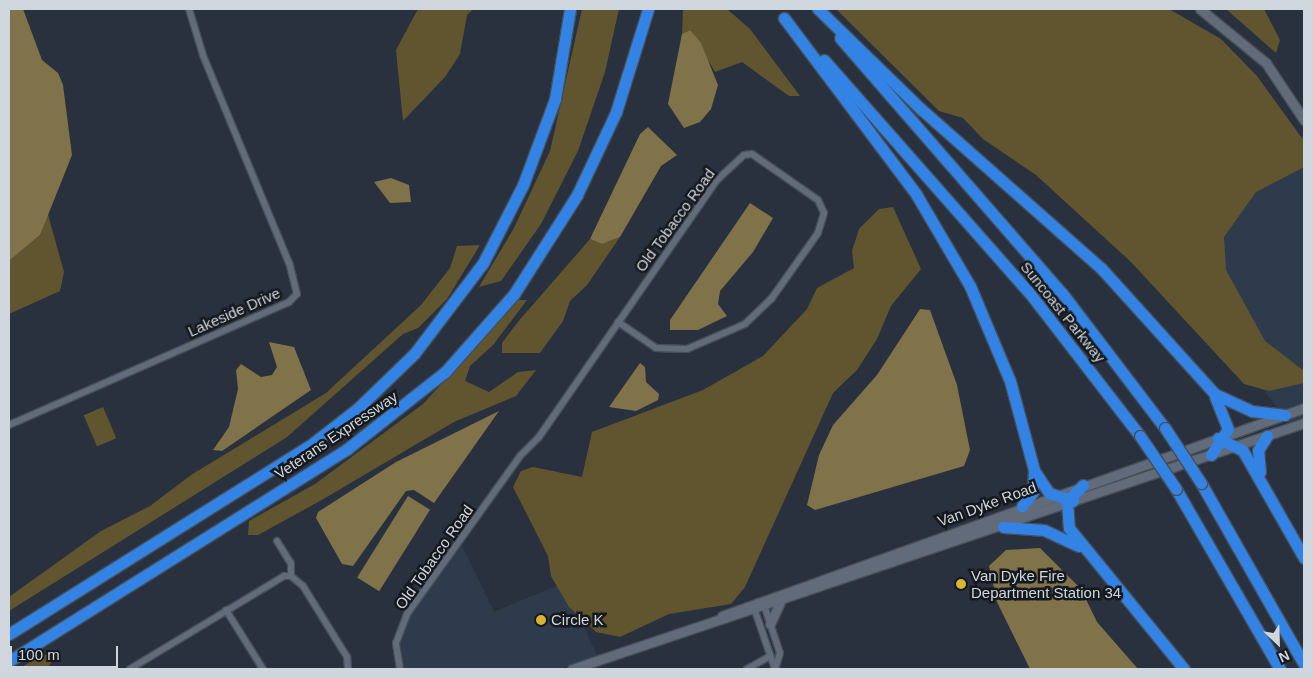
<!DOCTYPE html>
<html>
<head>
<meta charset="utf-8">
<style>
  body { margin:0 }
  #map { position:relative; width:1313px; height:678px; overflow:hidden; background:#28313d; font-family:Arial,sans-serif }
  div>[style] { position:absolute }
  .built>* { inset:0; background:#2d3b4c }
  .green>* { inset:0; background:#61552f; transform-origin:0 0 }
  .water>* { inset:0; background:#80734a; transform-origin:0 0 }
  .roads { filter:drop-shadow(1px 0 #464e58) drop-shadow(-1px 0 #464e58) drop-shadow(0 1px #464e58) drop-shadow(0 -1px #464e58) }
  .street>* { height:6px; margin:-3px; padding:0 3px; transform-origin:3px; border-radius:3px; background:#616b79 }
  .secondary>* { height:9px; margin:-4.5px; padding:0 4.5px; transform-origin:4.5px; border-radius:4.5px; background:#616b79 }
  .highway>* { height:11px; margin:-5.5px; padding:0 5.5px; transform-origin:5.5px; border-radius:5.5px; background:#3283e3 }
  .bridges { filter:drop-shadow(1px 0 #464e58) drop-shadow(-1px 0 #464e58) drop-shadow(0 1px #464e58) drop-shadow(0 -1px #464e58) }
  .highway-bridge>* { height:11px; margin:-5.5px; padding:0 5.5px; transform-origin:5.5px; border-radius:5.5px; background:#3283e3 }
  .dots>* { width:14px; height:14px; translate:-50% -50%; box-sizing:border-box; border:2px solid #15191e; border-radius:50% }
  span { translate:-50% -50%; white-space:nowrap; text-align:center; line-height:1.15; -webkit-text-stroke:5px #15191e; paint-order:stroke }
  .street-label { font-size:15px; color:#d0d6de }
  .poi-label { font-size:15px; color:#d0d6de }
  .left { translate:0 -50%; text-align:left }
  .frame { position:absolute; inset:0; border:10px solid #d0d6de; pointer-events:none }
  .north { position:absolute; left:1253px; top:618px; width:50px; height:50px; -webkit-text-stroke:4px #15191e; paint-order:stroke; rotate:156deg; font-size:14px; font-weight:700; line-height:20px; text-align:center; color:#d0d6de }
  .north::after { content:''; display:block; margin:auto; width:18px; height:22px; background:#d0d6de; clip-path:polygon(50% 0,100% 100%,50% 72%,0 100%) }
  .scale { position:absolute; left:10px; top:646px; width:108px; height:22px; box-sizing:border-box; border:2px solid #d0d6de; border-top:0; padding-left:6px; font-size:15px; line-height:18px; white-space:nowrap; color:#d0d6de; -webkit-text-stroke:4px #15191e; paint-order:stroke }
</style>
</head>
<body>
<div id="map">
  <div class="built">
    <div style="clip-path:polygon(1304px 135px,1304px 428px,1295px 431px,1145px 235px)"></div>
    <div style="clip-path:polygon(460px 541px,494px 612px,563px 583px,597px 655px,561px 669px,403px 669px,399px 643px,411px 613px)"></div>
  </div>
  <div class="green">
    <div style="clip-path:polygon(418px 9px,473px 9px,467px 15px,460px 54px,445px 77px,403px 121px,396px 50px)"></div>
    <div style="clip-path:polygon(582px 9px,619px 9px,605px 72px,578px 151px,541px 224px,501px 281px,479px 287px,514px 228px,550px 151px)"></div>
    <div style="clip-path:polygon(683px 9px,727px 9px,750px 29px,800px 96px,789px 96px,742px 62px,715px 72px,690px 30px,682px 34px)"></div>
    <div style="clip-path:polygon(836px 9px,1169px 9px,1221px 39px,1257px 76px,1304px 141px,1304px 167px,1256px 192px,1224px 237px,1226px 270px,1265px 341px,1304px 371px,1304px 383px,1269px 391px,1244px 384px,1131px 262px,1036px 175px,983px 139px,963px 118px,939px 111px)"></div>
    <div style="clip-path:polygon(1226px 9px,1264px 9px,1280px 40px,1276px 53px)"></div>
    <div style="clip-path:polygon(893px 207px,921px 269px,891px 306px,877px 339px,857px 370px,833px 393px,745px 587px,731px 604px,669px 614px,620px 637px,596px 632px,569px 607px,551px 576px,548px 556px,513px 487px,521px 471px,533px 467px,582px 477px,592px 432px,703px 390px,763px 356px,807px 309px,817px 288px,854px 268px,852px 251px,859px 229px,879px 209px)"></div>
    <div style="clip-path:polygon(47px 211px,64px 272px,60px 291px,9px 314px,9px 261px,40px 235px)"></div>
    <div style="clip-path:polygon(620px 237px,587px 285px,570px 301px,563px 321px,540px 353px,502px 353px,502px 343px,517px 323px,590px 239px,602px 244px)"></div>
    <div style="clip-path:polygon(480px 245px,447px 299px,418px 328px,403px 334px,287px 437px,9px 611px,9px 597px,101px 531px,150px 506px,191px 475px,326px 393px,421px 305px,450px 268px,457px 246px)"></div>
    <div style="clip-path:polygon(518px 300px,527px 300px,493px 345px,470px 366px,465px 381px,489px 392px,518px 372px,536px 370px,516px 396px,454px 422px,320px 501px,258px 535px,248px 535px,249px 521px,315px 484px,423px 404px)"></div>
    <div style="left:103px;top:407px;width:34px;height:21px;rotate:67deg"></div>
    <div style="clip-path:polygon(43px 655px,56px 655px,47px 669px,18px 669px)"></div>
  </div>
  <div class="water">
    <div style="clip-path:polygon(9px 9px,23px 9px,42px 60px,58px 73px,63px 85px,72px 155px,40px 235px,9px 261px)"></div>
    <div style="clip-path:polygon(690px 30px,701px 43px,718px 85px,711px 109px,700px 122px,684px 128px,668px 104px,682px 34px)"></div>
    <div style="clip-path:polygon(648px 127px,677px 155px,661px 166px,620px 237px,602px 244px,590px 239px,640px 134px)"></div>
    <div style="clip-path:polygon(391px 178px,409px 185px,411px 202px,390px 203px,374px 182px)"></div>
    <div style="clip-path:polygon(750px 203px,773px 218px,753px 252px,720px 291px,718px 304px,727px 316px,698px 330px,670px 330px,670px 320px)"></div>
    <div style="clip-path:polygon(920px 309px,930px 310px,957px 385px,970px 450px,964px 466px,815px 510px,807px 505px,819px 455px,833px 425px,877px 375px)"></div>
    <div style="clip-path:polygon(269px 342px,294px 347px,311px 390px,222px 451px,213px 450px,229px 427px,238px 389px,236px 370px,241px 364px,261px 377px,272px 375px,277px 367px)"></div>
    <div style="clip-path:polygon(640px 363px,645px 367px,646px 382px,659px 394px,658px 400px,636px 411px,609px 407px)"></div>
    <div style="clip-path:polygon(499px 411px,434px 503px,414px 490px,406px 491px,353px 566px,342px 564px,316px 518px,318px 512px,396px 462px)"></div>
    <div style="left:408px;top:496px;width:26px;height:96px;rotate:32deg"></div>
    <div style="clip-path:polygon(1040px 548px,1081px 589px,1097px 622px,1138px 669px,1030px 669px,997px 602px,989px 566px,1006px 550px)"></div>
  </div>
  <div class="roads">
    <div class="street">
      <div style="left:9px;top:425px;width:306px;rotate:-23.7deg"></div>
      <div style="left:289px;top:302px;width:11px;rotate:-45deg"></div>
      <div style="left:297px;top:294px;width:32px;rotate:-104deg"></div>
      <div style="left:289px;top:263px;width:225px;rotate:-112.5deg"></div>
      <div style="left:203px;top:55px;width:48px;rotate:-106.9deg"></div>
      <div style="left:277px;top:541px;width:26px;rotate:58deg"></div>
      <div style="left:291px;top:563px;width:13px;rotate:90deg"></div>
      <div style="left:226px;top:610px;width:70px;rotate:57.9deg"></div>
      <div style="left:130px;top:669px;width:180px;rotate:-31.1deg"></div>
      <div style="left:284px;top:576px;width:7px"></div>
      <div style="left:291px;top:576px;width:16px;rotate:40deg"></div>
      <div style="left:303px;top:586px;width:84px;rotate:58.2deg"></div>
      <div style="left:347px;top:657px;width:12px;rotate:85deg"></div>
      <div style="left:400px;top:669px;width:26px;rotate:-99deg"></div>
      <div style="left:396px;top:643px;width:31px;rotate:-69deg"></div>
      <div style="left:407px;top:614px;width:194px;rotate:-54.4deg"></div>
      <div style="left:520px;top:456px;width:27px;rotate:-45deg"></div>
      <div style="left:539px;top:437px;width:311px;rotate:-55.3deg"></div>
      <div style="left:716px;top:181px;width:38px;rotate:-43deg"></div>
      <div style="left:744px;top:155px;width:8px;rotate:-7deg"></div>
      <div style="left:752px;top:154px;width:80px;rotate:34.9deg"></div>
      <div style="left:818px;top:200px;width:14px;rotate:65deg"></div>
      <div style="left:824px;top:213px;width:21px;rotate:107deg"></div>
      <div style="left:818px;top:233px;width:80px;rotate:125.3deg"></div>
      <div style="left:772px;top:298px;width:37px;rotate:136deg"></div>
      <div style="left:745px;top:324px;width:63px;rotate:156.7deg"></div>
      <div style="left:687px;top:349px;width:31px;rotate:-178deg"></div>
      <div style="left:656px;top:348px;width:46px;rotate:-145.6deg"></div>
      <div style="left:747px;top:669px;width:26px;rotate:-29deg"></div>
      <div style="left:775px;top:669px;width:61px;rotate:-109deg"></div>
      <div style="left:755px;top:611px;width:9px;rotate:-72deg"></div>
      <div style="left:758px;top:602px;width:9px;rotate:41deg"></div>
      <div style="left:765px;top:608px;width:47px;rotate:71.6deg"></div>
      <div style="left:780px;top:653px;width:17px;rotate:107deg"></div>
    </div>
    <div class="secondary">
      <div style="left:1200px;top:9px;width:85px;rotate:39.3deg"></div>
      <div style="left:1266px;top:63px;width:69px;rotate:56.3deg"></div>
      <div style="left:722px;top:616px;width:618px;rotate:-19.67deg"></div>
      <div style="left:770px;top:624px;width:23px;rotate:-65deg"></div>
      <div style="left:572px;top:669px;width:772px;rotate:-18.58deg"></div>
    </div>
    <div class="highway">
      <div style="left:818px;top:9px;width:144px;rotate:44.2deg"></div>
      <div style="left:921px;top:109px;width:240px;rotate:41.5deg"></div>
      <div style="left:1101px;top:268px;width:170px;rotate:47.9deg"></div>
      <div style="left:1215px;top:394px;width:41px;rotate:24.7deg"></div>
      <div style="left:1252px;top:411px;width:33px;rotate:7deg"></div>
      <div style="left:784px;top:18px;width:220px;rotate:53.1deg"></div>
      <div style="left:916px;top:194px;width:107px;rotate:59.6deg"></div>
      <div style="left:970px;top:286px;width:103px;rotate:67.2deg"></div>
      <div style="left:1010px;top:381px;width:92px;rotate:74.9deg"></div>
      <div style="left:1034px;top:470px;width:22px;rotate:93deg"></div>
      <div style="left:1033px;top:492px;width:18px;rotate:128deg"></div>
      <div style="left:840px;top:38px;width:338px;rotate:49deg"></div>
      <div style="left:1062px;top:293px;width:170px;rotate:52.7deg"></div>
      <div style="left:824px;top:60px;width:308px;rotate:48.6deg"></div>
      <div style="left:1028px;top:291px;width:183px;rotate:52.3deg"></div>
      <div style="left:1218px;top:438px;width:28px;rotate:27deg"></div>
      <div style="left:1243px;top:451px;width:123px;rotate:60.3deg"></div>
      <div style="left:1211px;top:455px;width:31px;rotate:-57deg"></div>
      <div style="left:1228px;top:429px;width:35px;rotate:-112deg"></div>
      <div style="left:1035px;top:472px;width:25px;rotate:56deg"></div>
      <div style="left:1049px;top:493px;width:25px;rotate:18deg"></div>
      <div style="left:1260px;top:472px;width:22px;rotate:-95deg"></div>
      <div style="left:1258px;top:450px;width:17px;rotate:-57deg"></div>
      <div style="left:1201px;top:483px;width:208px;rotate:60.4deg"></div>
      <div style="left:1083px;top:485px;width:23px;rotate:135deg"></div>
      <div style="left:1067px;top:501px;width:27px;rotate:86deg"></div>
      <div style="left:1069px;top:528px;width:182px;rotate:50.8deg"></div>
      <div style="left:1176px;top:489px;width:208px;rotate:60deg"></div>
      <div style="left:1003px;top:527px;width:41px;rotate:4.2deg"></div>
      <div style="left:1044px;top:530px;width:38px;rotate:25deg"></div>
      <div style="left:9px;top:634px;width:354px;rotate:-32.1deg"></div>
      <div style="left:309px;top:446px;width:62px;rotate:-37.8deg"></div>
      <div style="left:358px;top:408px;width:78px;rotate:-44deg"></div>
      <div style="left:414px;top:354px;width:114px;rotate:-52.8deg"></div>
      <div style="left:483px;top:263px;width:88px;rotate:-62.9deg"></div>
      <div style="left:523px;top:185px;width:92px;rotate:-69.6deg"></div>
      <div style="left:555px;top:99px;width:91px;rotate:-80.5deg"></div>
      <div style="left:9px;top:661px;width:399px;rotate:-32.1deg"></div>
      <div style="left:347px;top:449px;width:125px;rotate:-38.2deg"></div>
      <div style="left:445px;top:372px;width:104px;rotate:-48.5deg"></div>
      <div style="left:514px;top:294px;width:117px;rotate:-57.5deg"></div>
      <div style="left:577px;top:195px;width:92px;rotate:-64.8deg"></div>
      <div style="left:616px;top:112px;width:108px;rotate:-72.7deg"></div>
    </div>
  </div>
  <div class="bridges">
    <div class="highway-bridge">
      <div style="left:1165px;top:428px;width:66px;rotate:56.8deg"></div>
      <div style="left:1140px;top:436px;width:64px;rotate:55.8deg"></div>
    </div>
  </div>
  <div class="dots">
    <div style="left:961px;top:584px;background:#d7b434"></div>
    <div style="left:541px;top:620px;background:#d7b434"></div>
  </div>
  <div class="street-label">
    <span style="left:675px;top:220px;rotate:-54deg">Old Tobacco Road</span>
    <span style="left:234px;top:312px;rotate:-24deg">Lakeside Drive</span>
    <span style="left:1063px;top:312px;rotate:51deg">Suncoast Parkway</span>
    <span style="left:336px;top:435px;rotate:-34deg">Veterans Expressway</span>
    <span style="left:987px;top:504px;rotate:-20deg">Van Dyke Road</span>
    <span style="left:434px;top:557px;rotate:-55deg">Old Tobacco Road</span>
  </div>
  <div class="poi-label">
    <span class="left" style="left:971px;top:584px">Van Dyke Fire<br>Department Station 34</span>
    <span class="left" style="left:551px;top:620px">Circle K</span>
  </div>
  <div class="frame"></div>
  <div class="north">N</div>
  <div class="scale">100 m</div>
</div>
</body>
</html>
